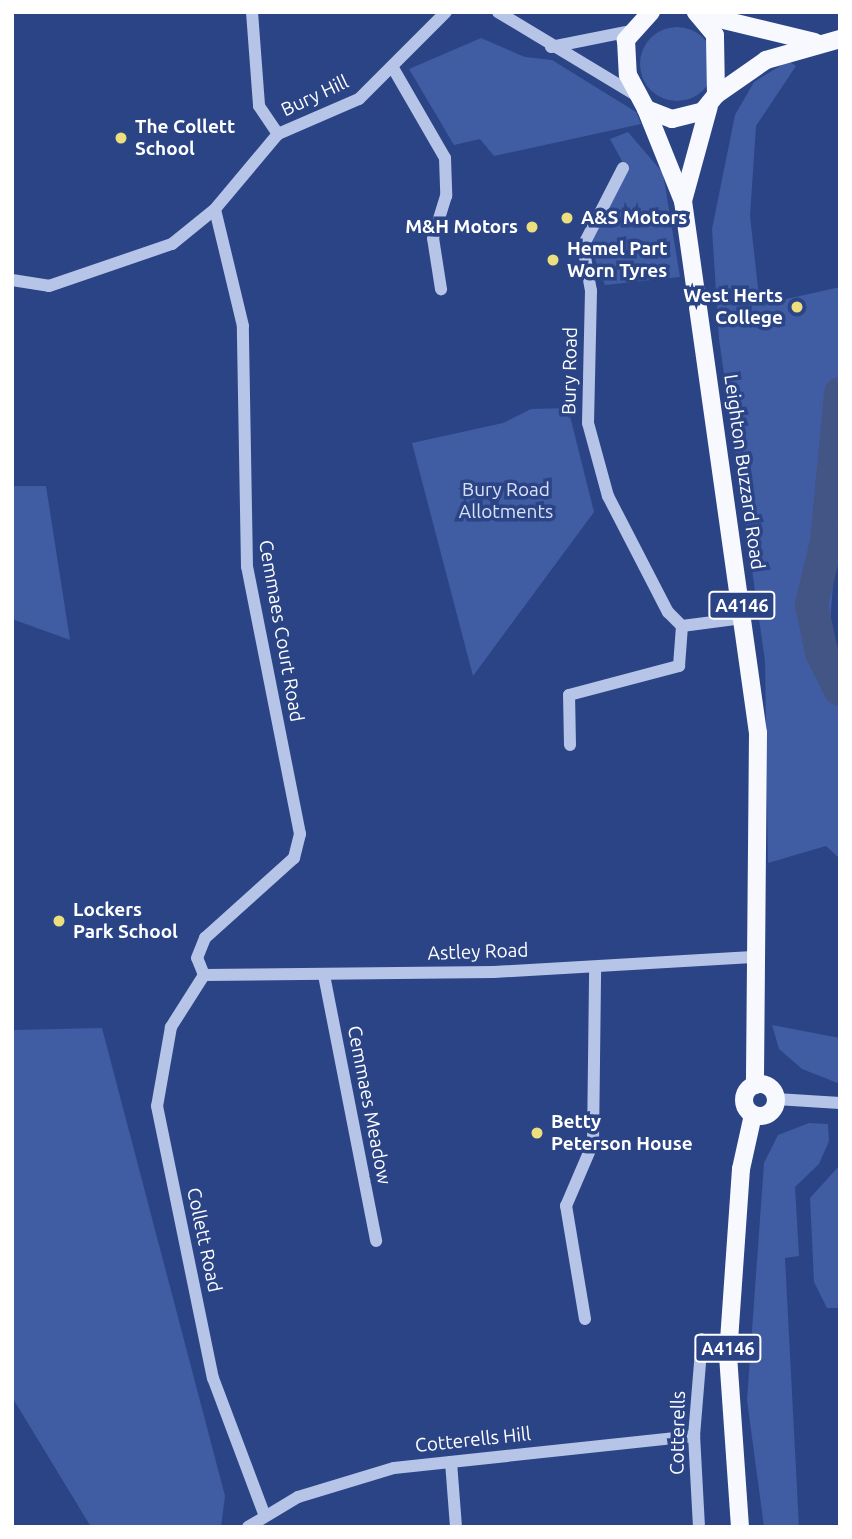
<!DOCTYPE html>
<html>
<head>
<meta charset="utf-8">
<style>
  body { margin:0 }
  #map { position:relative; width:852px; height:1539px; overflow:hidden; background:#2b4486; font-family:Ubuntu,sans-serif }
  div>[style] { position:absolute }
  .green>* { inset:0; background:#405ca2 }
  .round { border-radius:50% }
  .river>* { height:33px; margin:-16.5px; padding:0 16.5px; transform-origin:16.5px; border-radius:16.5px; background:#435585 }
  .minor>* { height:12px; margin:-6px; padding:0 6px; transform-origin:6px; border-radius:6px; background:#b6c4e7 }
  .major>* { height:18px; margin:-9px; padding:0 9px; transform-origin:9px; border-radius:9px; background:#f7f9fe }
  .major>.ring { margin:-9px; padding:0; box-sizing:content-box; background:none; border:18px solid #f7f9fe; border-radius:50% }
  .dots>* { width:19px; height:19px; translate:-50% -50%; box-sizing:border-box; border:4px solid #2b4486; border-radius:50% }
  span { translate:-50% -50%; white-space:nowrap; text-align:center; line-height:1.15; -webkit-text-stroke:7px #2b4486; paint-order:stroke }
  .shield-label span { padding:2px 5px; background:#2b4486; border:2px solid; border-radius:5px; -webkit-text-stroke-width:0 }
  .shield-label { font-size:18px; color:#fff; font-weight:700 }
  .street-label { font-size:19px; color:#fff }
  .poi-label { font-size:19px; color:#fff; font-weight:700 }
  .left { translate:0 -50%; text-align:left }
  .right { translate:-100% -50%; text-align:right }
  .park-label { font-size:19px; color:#d9e2f6 }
  .frame { position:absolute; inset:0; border:14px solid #fff; pointer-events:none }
</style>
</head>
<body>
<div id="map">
  <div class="green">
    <div class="round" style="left:640px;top:27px;width:74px;height:74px"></div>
    <div style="clip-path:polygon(481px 38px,525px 57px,552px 60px,636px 112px,641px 124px,494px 156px,480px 139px,454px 145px,409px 69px)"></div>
    <div style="clip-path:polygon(788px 61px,796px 66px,756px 126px,750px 216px,760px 305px,840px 287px,840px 491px,829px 638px,840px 682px,840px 859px,826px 846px,768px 863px,765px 661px,719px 339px,712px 229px,735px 115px,754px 82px)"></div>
    <div style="clip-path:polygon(628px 132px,663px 173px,680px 277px,605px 285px,590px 246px,627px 170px,610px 139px)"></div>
    <div style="clip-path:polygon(568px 408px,594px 512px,473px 676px,412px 443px,503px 423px,531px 409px)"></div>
    <div style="clip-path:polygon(12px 486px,46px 486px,70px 640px,12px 619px)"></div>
    <div style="clip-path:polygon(772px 1025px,840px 1038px,840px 1084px,802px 1069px,779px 1049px)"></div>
    <div style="clip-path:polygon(102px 1028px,225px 1496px,221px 1527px,91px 1527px,12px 1397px,12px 1030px)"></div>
    <div style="clip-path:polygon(809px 1123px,828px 1124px,829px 1141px,819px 1164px,795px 1187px,799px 1256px,785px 1258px,799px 1527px,764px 1527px,747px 1400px,764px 1163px,778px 1135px)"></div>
    <div style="clip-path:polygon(840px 1165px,840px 1308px,827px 1308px,814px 1282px,810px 1198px)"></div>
  </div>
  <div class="river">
    <div style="left:840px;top:393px;width:149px;rotate:95.4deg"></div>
    <div style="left:826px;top:541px;width:65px;rotate:103.4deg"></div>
    <div style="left:811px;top:604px;width:49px;rotate:78.2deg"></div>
    <div style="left:821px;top:652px;width:42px;rotate:63.4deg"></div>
  </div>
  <div class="minor">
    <div style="left:252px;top:12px;width:94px;rotate:85.7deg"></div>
    <div style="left:259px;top:106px;width:34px;rotate:56deg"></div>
    <div style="left:498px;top:12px;width:162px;rotate:31.1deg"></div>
    <div style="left:551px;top:47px;width:82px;rotate:-11.3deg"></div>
    <div style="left:393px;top:68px;width:104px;rotate:60deg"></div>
    <div style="left:445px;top:158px;width:38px;rotate:88deg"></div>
    <div style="left:446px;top:196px;width:44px;rotate:107.2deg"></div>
    <div style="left:433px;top:238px;width:52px;rotate:81.1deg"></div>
    <div style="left:623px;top:168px;width:88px;rotate:117.1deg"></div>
    <div style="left:583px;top:246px;width:46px;rotate:79.9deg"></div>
    <div style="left:591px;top:291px;width:132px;rotate:91.3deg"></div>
    <div style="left:588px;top:423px;width:76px;rotate:74.7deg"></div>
    <div style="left:608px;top:496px;width:131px;rotate:62.7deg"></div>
    <div style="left:668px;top:612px;width:20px;rotate:45deg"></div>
    <div style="left:682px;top:626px;width:63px;rotate:-7.4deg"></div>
    <div style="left:12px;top:280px;width:37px;rotate:9deg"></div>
    <div style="left:49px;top:286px;width:130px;rotate:-18.9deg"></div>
    <div style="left:172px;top:244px;width:55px;rotate:-39.1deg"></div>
    <div style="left:215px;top:209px;width:98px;rotate:-50deg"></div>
    <div style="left:278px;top:134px;width:88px;rotate:-23.4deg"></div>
    <div style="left:359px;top:99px;width:123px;rotate:-45deg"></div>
    <div style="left:570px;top:745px;width:50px;rotate:-91.1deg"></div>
    <div style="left:569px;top:695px;width:114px;rotate:-14.8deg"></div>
    <div style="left:679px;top:666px;width:40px;rotate:-85.7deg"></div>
    <div style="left:204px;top:975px;width:18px;rotate:-112deg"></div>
    <div style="left:197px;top:958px;width:22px;rotate:-68deg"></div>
    <div style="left:205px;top:938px;width:120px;rotate:-42deg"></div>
    <div style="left:294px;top:858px;width:25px;rotate:-76deg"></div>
    <div style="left:300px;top:834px;width:272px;rotate:-101.2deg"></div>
    <div style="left:247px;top:567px;width:241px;rotate:-91deg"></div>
    <div style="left:243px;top:326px;width:120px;rotate:-103.5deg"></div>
    <div style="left:204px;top:975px;width:62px;rotate:122.4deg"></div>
    <div style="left:171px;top:1027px;width:80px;rotate:100deg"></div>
    <div style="left:157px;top:1106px;width:278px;rotate:78.4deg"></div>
    <div style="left:213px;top:1378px;width:145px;rotate:69.4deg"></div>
    <div style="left:204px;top:975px;width:290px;rotate:-0.6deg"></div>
    <div style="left:494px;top:972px;width:259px;rotate:-3.3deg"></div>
    <div style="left:324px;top:975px;width:271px;rotate:78.9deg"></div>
    <div style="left:776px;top:1099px;width:64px;rotate:3.6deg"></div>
    <div style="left:585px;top:1319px;width:115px;rotate:-99.5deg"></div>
    <div style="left:566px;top:1206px;width:69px;rotate:-66.8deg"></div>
    <div style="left:593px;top:1143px;width:176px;rotate:-89.3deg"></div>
    <div style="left:451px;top:1462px;width:65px;rotate:85.6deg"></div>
    <div style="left:248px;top:1527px;width:58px;rotate:-31deg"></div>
    <div style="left:298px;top:1497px;width:100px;rotate:-16.8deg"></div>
    <div style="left:394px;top:1468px;width:302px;rotate:-6.1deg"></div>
    <div style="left:699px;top:1527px;width:91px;rotate:-93.1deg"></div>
    <div style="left:694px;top:1436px;width:97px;rotate:-85.3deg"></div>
  </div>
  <div class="major">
    <div style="left:651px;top:12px;width:38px;rotate:132deg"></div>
    <div style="left:626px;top:40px;width:35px;rotate:87deg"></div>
    <div style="left:628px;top:75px;width:38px;rotate:62deg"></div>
    <div style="left:646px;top:109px;width:28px;rotate:21deg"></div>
    <div style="left:672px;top:119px;width:32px;rotate:-14deg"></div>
    <div style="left:703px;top:111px;width:21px;rotate:-51deg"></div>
    <div style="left:716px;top:95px;width:60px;rotate:-91deg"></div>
    <div style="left:715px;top:35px;width:30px;rotate:-130deg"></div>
    <div style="left:703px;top:15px;width:115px;rotate:13.6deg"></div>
    <div style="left:716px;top:95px;width:61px;rotate:-35deg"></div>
    <div style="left:766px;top:60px;width:77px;rotate:-15.8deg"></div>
    <div style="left:646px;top:109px;width:99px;rotate:68.1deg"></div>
    <div style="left:683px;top:201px;width:537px;rotate:81.98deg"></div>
    <div style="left:758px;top:733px;width:352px;rotate:90.5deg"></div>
    <div style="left:683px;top:201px;width:98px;rotate:-74.7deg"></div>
    <div class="ring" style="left:744px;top:1084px;width:14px;height:14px"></div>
    <div style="left:740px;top:1527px;width:172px;rotate:-94deg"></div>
    <div style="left:728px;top:1355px;width:186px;rotate:-86deg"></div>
    <div style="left:741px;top:1169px;width:55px;rotate:-77.5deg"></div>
  </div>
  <div class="dots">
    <div style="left:121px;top:138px;background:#eddf7e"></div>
    <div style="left:567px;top:218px;background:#eddf7e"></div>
    <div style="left:532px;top:227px;background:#eddf7e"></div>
    <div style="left:553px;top:260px;background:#eddf7e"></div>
    <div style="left:797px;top:307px;background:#eddf7e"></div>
    <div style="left:59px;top:921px;background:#eddf7e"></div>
    <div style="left:537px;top:1133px;background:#eddf7e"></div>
  </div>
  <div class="shield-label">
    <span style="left:742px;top:605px">A4146</span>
    <span style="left:728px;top:1348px">A4146</span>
  </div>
  <div class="street-label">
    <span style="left:315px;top:96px;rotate:-25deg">Bury Hill</span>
    <span style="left:570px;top:371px;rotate:-89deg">Bury Road</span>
    <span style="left:744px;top:472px;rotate:82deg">Leighton Buzzard Road</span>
    <span style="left:281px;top:631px;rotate:80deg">Cemmaes Court Road</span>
    <span style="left:478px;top:952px;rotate:-2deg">Astley Road</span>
    <span style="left:369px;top:1105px;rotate:79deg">Cemmaes Meadow</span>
    <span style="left:204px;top:1240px;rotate:78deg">Collett Road</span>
    <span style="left:678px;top:1433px;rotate:-89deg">Cotterells</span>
    <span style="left:473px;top:1440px;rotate:-6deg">Cotterells Hill</span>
  </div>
  <div class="poi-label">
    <span class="left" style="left:135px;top:138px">The Collett<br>School</span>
    <span class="left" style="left:581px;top:218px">A&amp;S Motors</span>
    <span class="right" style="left:518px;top:227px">M&amp;H Motors</span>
    <span class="left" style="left:567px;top:260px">Hemel Part<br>Worn Tyres</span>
    <span class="right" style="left:783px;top:307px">West Herts<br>College</span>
    <span class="left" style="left:73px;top:921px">Lockers<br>Park School</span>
    <span class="left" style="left:551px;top:1133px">Betty<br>Peterson House</span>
  </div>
  <div class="park-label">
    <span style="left:506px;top:501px">Bury Road<br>Allotments</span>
  </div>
  <div class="frame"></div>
</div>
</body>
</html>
